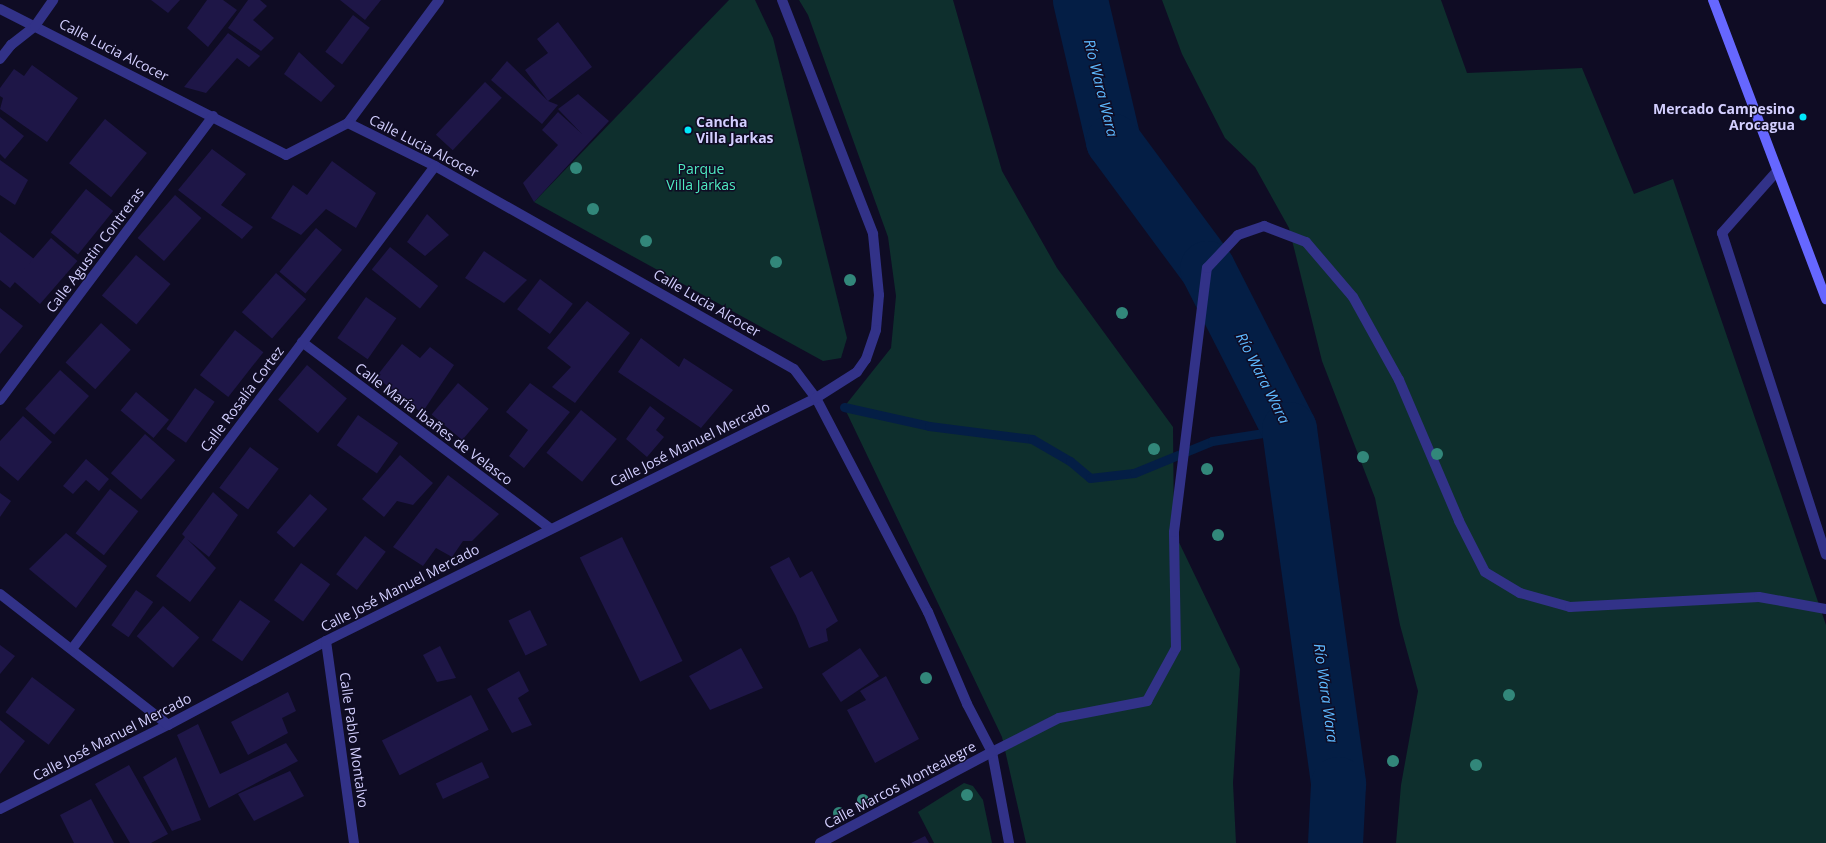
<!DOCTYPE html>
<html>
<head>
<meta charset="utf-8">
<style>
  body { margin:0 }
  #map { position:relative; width:1826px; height:843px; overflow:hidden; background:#0f0c24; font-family:"Open Sans",sans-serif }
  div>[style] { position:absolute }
  .green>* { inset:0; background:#0e2f2d }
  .stream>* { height:9px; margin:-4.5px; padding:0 4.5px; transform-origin:4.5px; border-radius:4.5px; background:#041e45 }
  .river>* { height:55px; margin:-27.5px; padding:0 27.5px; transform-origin:27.5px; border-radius:27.5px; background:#041e45 }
  .building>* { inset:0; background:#1e1647; transform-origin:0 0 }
  .lane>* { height:10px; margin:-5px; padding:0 5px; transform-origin:5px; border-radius:5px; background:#323288 }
  .street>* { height:10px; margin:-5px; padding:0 5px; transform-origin:5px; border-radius:5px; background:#323288 }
  .secondary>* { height:10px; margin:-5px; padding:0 5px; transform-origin:5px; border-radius:5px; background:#6667ff }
  .trees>* { width:12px; height:12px; margin:-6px; border-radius:50%; background:#32877a }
  .dots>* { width:11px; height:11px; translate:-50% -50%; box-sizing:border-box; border:2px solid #0f0c24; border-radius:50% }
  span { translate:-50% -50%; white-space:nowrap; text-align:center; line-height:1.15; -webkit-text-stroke:3px #0f0c24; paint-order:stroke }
  .street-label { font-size:14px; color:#d3cfff }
  .poi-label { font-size:14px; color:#d3cfff; font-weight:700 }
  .right { translate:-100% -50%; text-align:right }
  .left { translate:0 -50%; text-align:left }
  .park-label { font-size:14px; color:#4eebc0 }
  .water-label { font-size:15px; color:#5db9ff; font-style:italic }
</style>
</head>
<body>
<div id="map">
  <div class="green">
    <div style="clip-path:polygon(729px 0,755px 0,773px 38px,847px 338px,841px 358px,823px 361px,534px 202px)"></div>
    <div style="clip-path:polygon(799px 0,953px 0,1002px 171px,1057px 268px,1173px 427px,1174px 532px,1240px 669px,1233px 783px,1236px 843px,1026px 843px,1002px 737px,844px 407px,891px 348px,896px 296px,888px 237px,808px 15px)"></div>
    <div style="clip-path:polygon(1162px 0,1441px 0,1467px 73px,1582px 68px,1634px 194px,1673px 179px,1826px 625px,1826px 843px,1396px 843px,1401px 785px,1418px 691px,1400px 625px,1375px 498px,1322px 361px,1289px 228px,1255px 167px,1225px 138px,1182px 54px)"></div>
    <div style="clip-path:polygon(964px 783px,973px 786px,983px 800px,992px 843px,934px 843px,918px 812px)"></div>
  </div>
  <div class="stream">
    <div style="left:844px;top:407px;width:87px;rotate:12.6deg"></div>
    <div style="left:929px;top:426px;width:104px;rotate:7.2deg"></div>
    <div style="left:1032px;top:439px;width:44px;rotate:30.1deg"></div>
    <div style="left:1070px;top:461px;width:26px;rotate:40deg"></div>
    <div style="left:1090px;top:478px;width:44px;rotate:-6.5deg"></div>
    <div style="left:1134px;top:473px;width:84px;rotate:-22.3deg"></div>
    <div style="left:1212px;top:441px;width:78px;rotate:-8.9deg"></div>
  </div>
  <div class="river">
    <div style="left:1080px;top:0;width:145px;rotate:76.8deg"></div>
    <div style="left:1113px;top:141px;width:158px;rotate:53.5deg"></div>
    <div style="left:1207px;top:268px;width:181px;rotate:63deg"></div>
    <div style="left:1289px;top:429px;width:358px;rotate:82.1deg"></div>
    <div style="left:1338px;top:784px;width:59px;rotate:92.9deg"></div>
  </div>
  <div class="building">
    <div style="clip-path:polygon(151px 0,180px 0,168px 13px)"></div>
    <div style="clip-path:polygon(207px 0,223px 0,237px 10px,208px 47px,187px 28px)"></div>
    <div style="clip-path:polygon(248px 0,260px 0,267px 6px,253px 20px,274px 38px,261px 51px,228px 28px)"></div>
    <div style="clip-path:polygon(340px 0,381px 0,365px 20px)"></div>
    <div style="left:353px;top:15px;width:21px;height:46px;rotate:37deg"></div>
    <div style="clip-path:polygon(558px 22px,592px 67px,548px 101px,558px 105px,542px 124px,491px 80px,507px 61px,548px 101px,525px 70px,548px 53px,537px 39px)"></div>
    <div style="clip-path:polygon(228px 33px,260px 56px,249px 67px,237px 58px,206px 93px,184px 87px)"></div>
    <div style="clip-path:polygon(299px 52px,335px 86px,321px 102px,284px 74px)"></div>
    <div style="clip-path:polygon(32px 65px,78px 98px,47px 142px,0 109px,3px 98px,0 96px,0 88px,14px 69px,24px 76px)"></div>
    <div style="left:485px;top:82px;width:23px;height:72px;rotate:43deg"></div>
    <div style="clip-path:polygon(578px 94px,609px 121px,534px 202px,523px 183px,558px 145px,542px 130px,558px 112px,582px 134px,558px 109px)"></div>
    <div style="clip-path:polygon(0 117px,24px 136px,5px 159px,0 154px)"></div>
    <div style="left:105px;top:119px;width:54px;height:57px;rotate:39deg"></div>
    <div style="clip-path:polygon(212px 149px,246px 174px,221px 205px,253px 227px,242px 239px,178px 190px)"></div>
    <div style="clip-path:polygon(0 160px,28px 180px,15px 205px,0 195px)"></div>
    <div style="clip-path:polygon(332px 161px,376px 193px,356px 228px,326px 209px,301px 235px,271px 218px,293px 185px,307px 195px)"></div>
    <div style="left:86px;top:189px;width:35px;height:56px;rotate:39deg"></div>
    <div style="left:175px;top:195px;width:35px;height:57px;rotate:41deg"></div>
    <div style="clip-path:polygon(427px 214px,449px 235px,425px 256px,407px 242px)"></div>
    <div style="left:316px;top:228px;width:34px;height:57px;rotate:40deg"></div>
    <div style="clip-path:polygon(0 232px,34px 259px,10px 288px,0 280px)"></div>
    <div style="left:51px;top:238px;width:35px;height:57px;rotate:41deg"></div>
    <div style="left:390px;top:247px;width:62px;height:29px;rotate:39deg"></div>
    <div style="clip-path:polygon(484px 251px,527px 280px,504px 303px,465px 278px)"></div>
    <div style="left:136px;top:255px;width:45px;height:53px;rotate:40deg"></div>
    <div style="left:276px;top:273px;width:40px;height:52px;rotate:41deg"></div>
    <div style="left:540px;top:279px;width:41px;height:38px;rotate:37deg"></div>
    <div style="left:366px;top:297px;width:37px;height:50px;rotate:35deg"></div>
    <div style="clip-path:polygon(587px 301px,630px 333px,575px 403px,552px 387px,571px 367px,547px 348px)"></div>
    <div style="clip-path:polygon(0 308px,23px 326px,0 354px)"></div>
    <div style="left:101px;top:323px;width:40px;height:53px;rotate:42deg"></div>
    <div style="left:235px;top:330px;width:36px;height:57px;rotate:38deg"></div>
    <div style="clip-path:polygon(641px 338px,679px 367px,684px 358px,733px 390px,701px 428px,618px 372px)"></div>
    <div style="clip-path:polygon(402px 344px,420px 358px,430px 347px,454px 365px,422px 413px,376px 377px)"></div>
    <div style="left:307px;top:365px;width:52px;height:45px;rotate:40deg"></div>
    <div style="left:60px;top:370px;width:39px;height:52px;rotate:42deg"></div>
    <div style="left:458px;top:383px;width:40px;height:41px;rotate:40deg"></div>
    <div style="clip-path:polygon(530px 383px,570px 412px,524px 468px,509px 456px,528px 430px,506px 412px)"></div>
    <div style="left:195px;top:388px;width:24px;height:50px;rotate:35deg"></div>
    <div style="left:136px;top:392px;width:43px;height:24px;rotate:40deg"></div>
    <div style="clip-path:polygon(650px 406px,665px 418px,656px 430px,664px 437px,647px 457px,626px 439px)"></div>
    <div style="left:581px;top:410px;width:46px;height:55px;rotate:39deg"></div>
    <div style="left:358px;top:415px;width:49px;height:37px;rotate:35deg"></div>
    <div style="clip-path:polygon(23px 416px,52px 442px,18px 481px,0 466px,0 441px)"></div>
    <div style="left:145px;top:434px;width:40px;height:52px;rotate:41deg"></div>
    <div style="left:250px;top:447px;width:36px;height:51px;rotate:37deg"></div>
    <div style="clip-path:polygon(400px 455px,433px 483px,413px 505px,397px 501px,384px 517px,362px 499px)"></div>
    <div style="clip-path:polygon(86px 459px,109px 479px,99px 491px,86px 480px,73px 494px,63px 486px)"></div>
    <div style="clip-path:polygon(448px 475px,499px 514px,472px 541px,463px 541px,452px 557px,436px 548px,423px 566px,393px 547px)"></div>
    <div style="left:110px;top:489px;width:36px;height:56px;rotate:38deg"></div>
    <div style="clip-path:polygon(213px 492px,238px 515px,209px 557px,187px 539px,216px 568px,190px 602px,156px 576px,185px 537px,182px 534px)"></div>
    <div style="clip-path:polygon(0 493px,11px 501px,0 517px)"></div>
    <div style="left:310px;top:494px;width:23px;height:51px;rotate:41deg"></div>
    <div style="clip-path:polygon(66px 533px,107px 566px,76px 608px,29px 569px)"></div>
    <div style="left:365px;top:536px;width:26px;height:48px;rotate:37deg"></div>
    <div style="left:622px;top:537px;width:138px;height:47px;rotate:64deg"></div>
    <div style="clip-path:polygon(789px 557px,800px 578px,812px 571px,838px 621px,826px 629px,828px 641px,809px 648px,796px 616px,770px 567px)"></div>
    <div style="left:301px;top:563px;width:36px;height:46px;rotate:36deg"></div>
    <div style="left:136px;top:590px;width:21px;height:43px;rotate:35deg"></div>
    <div style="left:240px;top:600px;width:37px;height:49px;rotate:35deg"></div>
    <div style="left:163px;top:606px;width:48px;height:40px;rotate:41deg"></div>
    <div style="left:530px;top:610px;width:39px;height:24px;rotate:64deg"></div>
    <div style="clip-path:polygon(0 645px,15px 656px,0 674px)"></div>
    <div style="clip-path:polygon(440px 646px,456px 678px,437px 682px,423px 655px)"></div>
    <div style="clip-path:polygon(741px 648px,763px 688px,710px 710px,689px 676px)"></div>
    <div style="left:860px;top:648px;width:34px;height:46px;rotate:56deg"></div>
    <div style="clip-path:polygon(519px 671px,529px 691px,518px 698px,532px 725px,512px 733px,487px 689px)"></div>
    <div style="clip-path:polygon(886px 676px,919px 739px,875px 763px,847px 710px,866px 700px,860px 691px)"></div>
    <div style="left:32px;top:677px;width:54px;height:44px;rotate:37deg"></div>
    <div style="clip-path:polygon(288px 692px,296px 711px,282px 718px,288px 733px,248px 755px,231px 722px)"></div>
    <div style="left:471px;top:695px;width:39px;height:100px;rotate:63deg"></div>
    <div style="clip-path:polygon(0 720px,25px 741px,0 774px)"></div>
    <div style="clip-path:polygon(198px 724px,220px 774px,286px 743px,298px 761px,209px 808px,177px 735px)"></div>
    <div style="clip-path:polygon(176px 757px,201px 820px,172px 831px,143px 777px)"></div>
    <div style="left:482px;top:762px;width:17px;height:51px;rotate:65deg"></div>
    <div style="clip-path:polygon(129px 765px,168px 834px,151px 843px,130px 843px,95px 784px)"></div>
    <div style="clip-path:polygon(290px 771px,304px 796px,254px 821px,238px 794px)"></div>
    <div style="clip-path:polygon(91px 799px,114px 843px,74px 843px,60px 815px)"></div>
    <div style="clip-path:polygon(925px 836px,929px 843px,911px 843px)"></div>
  </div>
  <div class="lane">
    <div style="left:286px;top:155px;width:70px;rotate:-27.3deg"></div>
    <div style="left:1777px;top:171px;width:83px;rotate:131.6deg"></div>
    <div style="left:1722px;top:233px;width:338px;rotate:72.1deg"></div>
    <div style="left:302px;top:342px;width:310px;rotate:36.9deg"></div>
    <div style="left:992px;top:752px;width:75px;rotate:-26.9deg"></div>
    <div style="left:1059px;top:718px;width:90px;rotate:-10.9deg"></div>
    <div style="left:1147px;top:701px;width:60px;rotate:-61.3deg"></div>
    <div style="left:1176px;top:648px;width:116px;rotate:-91deg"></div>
    <div style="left:1174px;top:532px;width:266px;rotate:-82.9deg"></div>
    <div style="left:1207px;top:268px;width:45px;rotate:-46.8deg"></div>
    <div style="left:1238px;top:235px;width:28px;rotate:-19deg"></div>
    <div style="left:1264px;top:226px;width:45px;rotate:20.9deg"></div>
    <div style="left:1306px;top:242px;width:72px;rotate:49.5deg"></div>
    <div style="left:1353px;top:297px;width:95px;rotate:61deg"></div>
    <div style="left:1399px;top:380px;width:153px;rotate:66.9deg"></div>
    <div style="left:1459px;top:521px;width:57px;rotate:63deg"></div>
    <div style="left:1485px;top:572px;width:41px;rotate:31deg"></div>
    <div style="left:1520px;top:593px;width:52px;rotate:15.6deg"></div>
    <div style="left:1570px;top:607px;width:189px;rotate:-3deg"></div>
    <div style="left:1759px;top:597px;width:68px;rotate:10.2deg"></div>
    <div style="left:0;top:809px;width:188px;rotate:-26.6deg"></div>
    <div style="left:168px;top:725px;width:179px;rotate:-28deg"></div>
    <div style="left:326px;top:641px;width:547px;rotate:-26.38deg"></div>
  </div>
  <div class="street">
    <div style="left:439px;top:0;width:153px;rotate:126.5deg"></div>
    <div style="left:348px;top:123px;width:97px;rotate:26.3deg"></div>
    <div style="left:435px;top:166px;width:412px;rotate:29.5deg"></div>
    <div style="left:794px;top:369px;width:36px;rotate:53deg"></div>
    <div style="left:816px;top:398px;width:242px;rotate:62.4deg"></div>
    <div style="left:928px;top:612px;width:100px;rotate:67deg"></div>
    <div style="left:967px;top:704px;width:54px;rotate:62.5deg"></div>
    <div style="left:992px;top:752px;width:93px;rotate:79.4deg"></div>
    <div style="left:782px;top:0;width:251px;rotate:68.7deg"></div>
    <div style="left:873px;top:234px;width:61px;rotate:84.4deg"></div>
    <div style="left:879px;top:295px;width:35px;rotate:95deg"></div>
    <div style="left:876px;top:330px;width:31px;rotate:109deg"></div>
    <div style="left:866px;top:359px;width:16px;rotate:125deg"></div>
    <div style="left:857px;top:372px;width:49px;rotate:147.6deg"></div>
    <div style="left:0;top:9px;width:321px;rotate:27deg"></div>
    <div style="left:0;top:59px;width:18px;rotate:-52deg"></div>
    <div style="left:11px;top:45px;width:31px;rotate:-38deg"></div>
    <div style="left:35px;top:26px;width:32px;rotate:-55deg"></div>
    <div style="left:0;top:400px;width:355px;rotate:-53.1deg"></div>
    <div style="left:0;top:594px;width:213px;rotate:37.9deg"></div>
    <div style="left:326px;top:641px;width:204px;rotate:82.1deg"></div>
    <div style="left:72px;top:649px;width:604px;rotate:-53.07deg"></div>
    <div style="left:820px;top:843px;width:195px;rotate:-27.9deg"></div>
  </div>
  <div class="secondary">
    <div style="left:1713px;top:0;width:320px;rotate:69.3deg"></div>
  </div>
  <div class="trees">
    <div style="left:576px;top:168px"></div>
    <div style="left:593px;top:209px"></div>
    <div style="left:646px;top:241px"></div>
    <div style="left:776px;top:262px"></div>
    <div style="left:850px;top:280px"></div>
    <div style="left:1122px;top:313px"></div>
    <div style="left:1154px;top:449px"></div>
    <div style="left:1437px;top:454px"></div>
    <div style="left:1363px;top:457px"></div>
    <div style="left:1207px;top:469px"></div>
    <div style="left:1218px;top:535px"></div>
    <div style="left:926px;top:678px"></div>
    <div style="left:1509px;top:695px"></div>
    <div style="left:1393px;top:761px"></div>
    <div style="left:1476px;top:765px"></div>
    <div style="left:967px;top:795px"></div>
    <div style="left:863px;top:800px"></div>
    <div style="left:839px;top:813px"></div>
  </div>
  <div class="dots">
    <div style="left:1803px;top:117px;background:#00e8fa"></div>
    <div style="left:688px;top:130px;background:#00e8fa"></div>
  </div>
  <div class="street-label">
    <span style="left:114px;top:50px;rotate:27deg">Calle Lucia Alcocer</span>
    <span style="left:424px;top:146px;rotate:27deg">Calle Lucia Alcocer</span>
    <span style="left:95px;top:250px;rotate:-53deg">Calle Agustin Contreras</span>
    <span style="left:707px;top:303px;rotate:30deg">Calle Lucia Alcocer</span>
    <span style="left:242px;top:399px;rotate:-53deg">Calle Rosalía Cortez</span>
    <span style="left:434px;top:424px;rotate:37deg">Calle María Ibañes de Velasco</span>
    <span style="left:690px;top:444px;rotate:-26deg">Calle José Manuel Mercado</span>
    <span style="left:400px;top:588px;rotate:-27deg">Calle José Manuel Mercado</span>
    <span style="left:112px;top:737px;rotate:-27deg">Calle José Manuel Mercado</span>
    <span style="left:354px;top:740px;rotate:82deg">Calle Pablo Montalvo</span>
    <span style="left:900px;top:785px;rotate:-28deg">Calle Marcos Montealegre</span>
  </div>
  <div class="poi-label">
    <span class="right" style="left:1795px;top:117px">Mercado Campesino<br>Arocagua</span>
    <span class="left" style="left:696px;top:130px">Cancha<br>Villa Jarkas</span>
  </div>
  <div class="park-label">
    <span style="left:701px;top:177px">Parque<br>Villa Jarkas</span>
  </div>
  <div class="water-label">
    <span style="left:1101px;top:88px;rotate:76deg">Río Wara Wara</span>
    <span style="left:1263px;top:378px;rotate:63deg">Río Wara Wara</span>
    <span style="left:1326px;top:693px;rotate:82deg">Río Wara Wara</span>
  </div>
</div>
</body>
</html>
